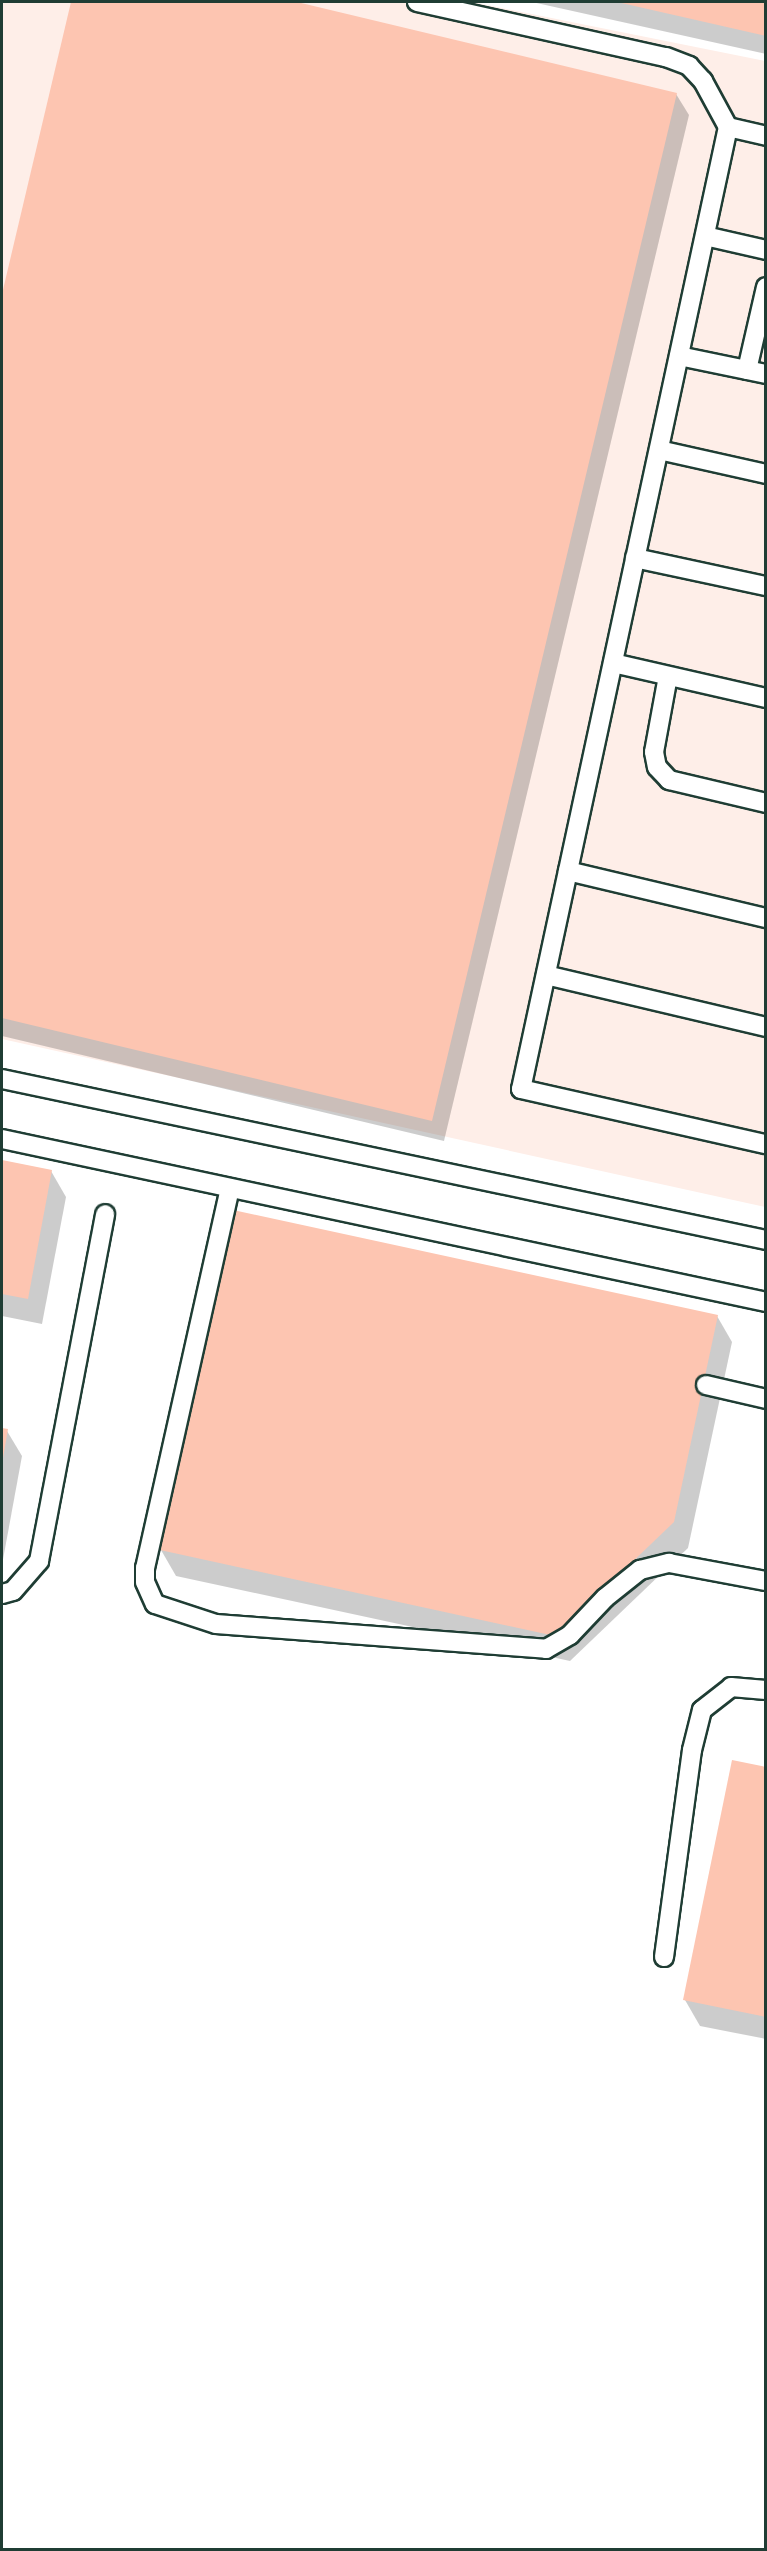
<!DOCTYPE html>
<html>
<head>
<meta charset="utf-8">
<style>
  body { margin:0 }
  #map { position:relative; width:767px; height:2551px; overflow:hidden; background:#fff; font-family:Dekko,sans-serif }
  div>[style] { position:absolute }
  .built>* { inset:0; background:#feeee8 }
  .shadow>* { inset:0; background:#0003 }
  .building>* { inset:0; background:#fdc5b1 }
  .roads { filter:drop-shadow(2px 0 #1f3d34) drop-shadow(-2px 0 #1f3d34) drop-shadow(0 2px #1f3d34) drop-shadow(0 -2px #1f3d34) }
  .lane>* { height:18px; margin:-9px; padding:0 9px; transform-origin:9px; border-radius:9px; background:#fff }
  span { translate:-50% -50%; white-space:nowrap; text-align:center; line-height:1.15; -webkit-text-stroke:5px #fff; paint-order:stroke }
  .frame { position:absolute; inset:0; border:3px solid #1f3d34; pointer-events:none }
</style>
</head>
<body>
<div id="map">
  <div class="built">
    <div style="clip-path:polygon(2px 2px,472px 2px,765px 61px,765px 1207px,2px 1039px)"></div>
  </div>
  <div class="shadow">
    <div style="clip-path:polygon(73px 2px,291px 2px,676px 94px,689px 115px,444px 1141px,2px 1036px,2px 300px)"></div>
    <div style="clip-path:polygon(532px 2px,766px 2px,766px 54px)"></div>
    <div style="clip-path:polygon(2px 1162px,51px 1171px,66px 1197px,42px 1324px,2px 1316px)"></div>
    <div style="clip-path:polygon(717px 1316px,732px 1342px,688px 1548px,570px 1661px,176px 1576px,161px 1550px)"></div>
    <div style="clip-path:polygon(2px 1430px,7px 1431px,22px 1456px,2px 1565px)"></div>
    <div style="clip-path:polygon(766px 1769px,766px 2039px,700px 2026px,685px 2000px)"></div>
  </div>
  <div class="building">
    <div style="clip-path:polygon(71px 2px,297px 2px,677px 93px,432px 1121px,2px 1018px,2px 294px)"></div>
    <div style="clip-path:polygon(617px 2px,766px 2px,766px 36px)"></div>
    <div style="clip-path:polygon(2px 1160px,52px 1170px,28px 1299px,2px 1294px)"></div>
    <div style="clip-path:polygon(233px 1210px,718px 1315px,674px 1522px,555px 1636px,160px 1550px)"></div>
    <div style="clip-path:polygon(2px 1428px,8px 1429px,3px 1458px,2px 1458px)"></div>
    <div style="clip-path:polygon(732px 1760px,766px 1767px,766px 2017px,683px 2000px)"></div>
  </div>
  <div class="roads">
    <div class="lane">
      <div style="left:417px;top:2px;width:255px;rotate:12.5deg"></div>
      <div style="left:666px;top:57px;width:25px;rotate:21deg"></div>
      <div style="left:689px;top:66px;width:21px;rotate:47deg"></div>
      <div style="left:703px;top:81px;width:52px;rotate:61.5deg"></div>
      <div style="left:728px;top:127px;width:984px;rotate:102.14deg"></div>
      <div style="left:521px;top:1089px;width:251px;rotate:12.7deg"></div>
      <div style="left:728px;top:127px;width:39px;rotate:13deg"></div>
      <div style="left:705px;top:236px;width:63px;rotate:12.9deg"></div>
      <div style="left:679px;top:356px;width:89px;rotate:11.7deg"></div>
      <div style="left:747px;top:370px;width:85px;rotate:-77.1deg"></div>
      <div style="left:659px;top:450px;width:110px;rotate:12.6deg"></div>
      <div style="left:635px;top:558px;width:134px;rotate:12.1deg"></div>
      <div style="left:613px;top:663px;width:157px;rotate:12.9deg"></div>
      <div style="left:668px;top:676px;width:77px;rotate:100.4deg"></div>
      <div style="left:654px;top:752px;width:15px;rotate:79deg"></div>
      <div style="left:657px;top:767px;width:18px;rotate:47deg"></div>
      <div style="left:669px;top:780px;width:100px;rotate:13.3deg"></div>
      <div style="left:568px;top:871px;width:204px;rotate:13.4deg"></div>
      <div style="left:546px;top:975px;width:226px;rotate:13.3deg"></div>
      <div style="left:2px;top:1079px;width:781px;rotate:11.9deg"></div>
      <div style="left:2px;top:1139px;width:781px;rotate:12.04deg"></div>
      <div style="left:230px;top:1188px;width:389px;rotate:102.6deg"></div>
      <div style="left:145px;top:1568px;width:14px;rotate:90deg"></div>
      <div style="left:145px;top:1582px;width:24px;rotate:66deg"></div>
      <div style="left:155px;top:1604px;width:64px;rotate:18.2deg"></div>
      <div style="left:216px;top:1624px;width:331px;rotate:4.3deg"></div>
      <div style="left:546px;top:1649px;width:28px;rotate:-30deg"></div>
      <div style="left:570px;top:1635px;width:51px;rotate:-46.6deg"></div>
      <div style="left:605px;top:1598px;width:45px;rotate:-38.7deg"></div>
      <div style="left:640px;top:1570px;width:30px;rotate:-14deg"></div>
      <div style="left:669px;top:1563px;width:99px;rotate:10.5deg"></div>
      <div style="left:706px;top:1385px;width:62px;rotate:13.1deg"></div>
      <div style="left:2px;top:1594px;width:11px;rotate:-15deg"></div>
      <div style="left:13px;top:1591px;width:40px;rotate:-49deg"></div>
      <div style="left:39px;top:1561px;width:353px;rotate:-79.2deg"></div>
      <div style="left:664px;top:1957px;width:209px;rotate:-82.3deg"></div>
      <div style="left:692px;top:1750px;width:41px;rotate:-76deg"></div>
      <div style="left:702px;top:1710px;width:37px;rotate:-38deg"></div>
      <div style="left:731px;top:1687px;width:35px;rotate:5deg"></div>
    </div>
  </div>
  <div class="frame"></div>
</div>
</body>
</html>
